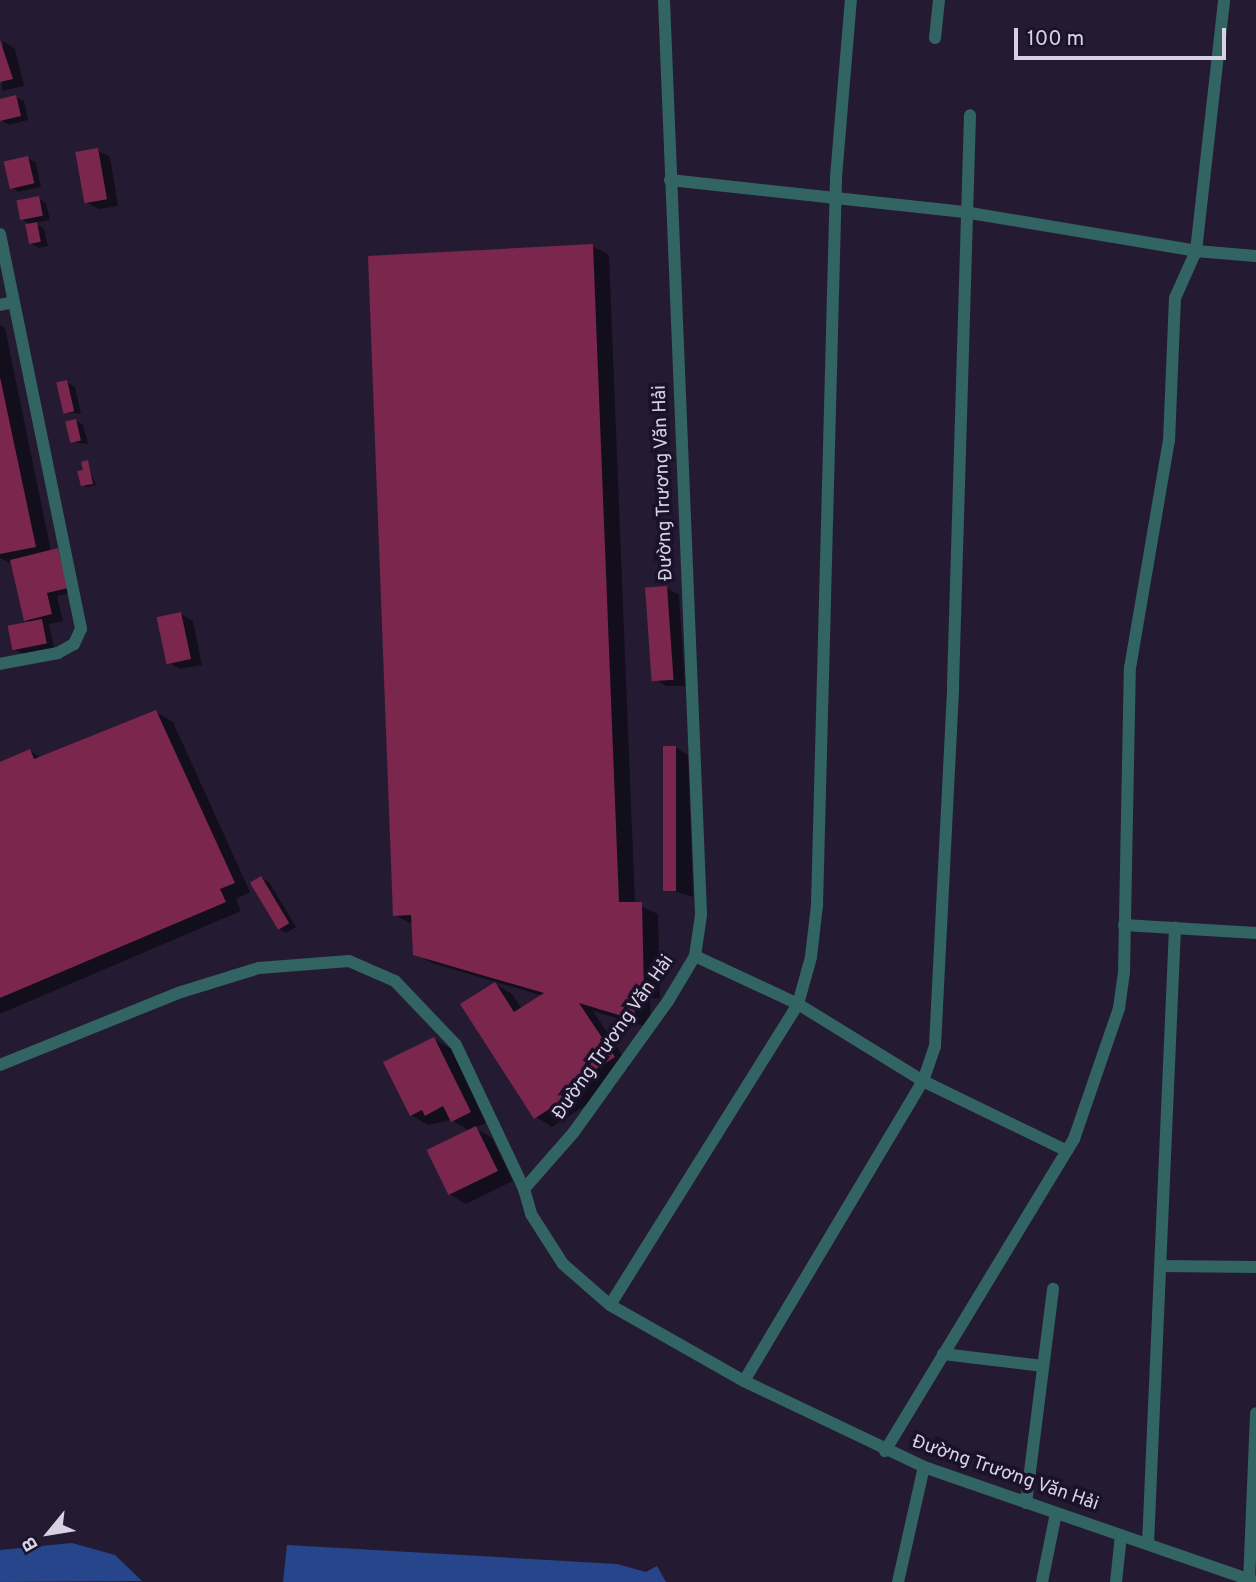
<!DOCTYPE html>
<html>
<head>
<meta charset="utf-8">
<style>
  body { margin:0 }
  #map { position:relative; width:1256px; height:1582px; overflow:hidden; background:#241b33; font-family:Overpass,sans-serif }
  div>[style] { position:absolute }
  .water>* { inset:0; background:#27458b }
  .shadow>* { inset:0; background:#0007 }
  .building>* { inset:0; background:#7a264d; transform-origin:0 0 }
  .street>* { height:12px; margin:-6px; padding:0 6px; transform-origin:6px; border-radius:6px; background:#316463 }
  span { translate:-50% -50%; white-space:nowrap; text-align:center; line-height:1.15; -webkit-text-stroke:7px #1a1229; paint-order:stroke }
  .street-label { font-size:19px; color:#d7d2e3 }
  .north { position:absolute; left:14px; top:1498px; width:70px; height:70px; -webkit-text-stroke:5px #1a1229; paint-order:stroke; rotate:240deg; font-size:19px; font-weight:700; line-height:28px; text-align:center; color:#d7d2e3 }
  .north::after { content:''; display:block; margin:auto; width:24px; height:32px; background:#d7d2e3; clip-path:polygon(50% 0,100% 100%,50% 72%,0 100%) }
  .scale { position:absolute; left:1014px; top:28px; width:212px; height:32px; box-sizing:border-box; border:4px solid #d7d2e3; border-top:0; padding-left:9px; font-size:21px; line-height:24px; white-space:nowrap; color:#d7d2e3; -webkit-text-stroke:5px #1a1229; paint-order:stroke }
</style>
</head>
<body>
<div id="map">
  <div class="water">
    <div style="clip-path:polygon(72px 1543px,115px 1555px,142px 1581px,0 1582px,0 1550px)"></div>
    <div style="clip-path:polygon(287px 1545px,617px 1564px,646px 1572px,657px 1566px,666px 1582px,283px 1582px)"></div>
  </div>
  <div class="shadow">
    <div style="clip-path:polygon(3px 41px,15px 49px,24px 86px,2px 91px)"></div>
    <div style="clip-path:polygon(16px 97px,24px 101px,28px 120px,9px 125px,1px 120px,0 101px)"></div>
    <div style="clip-path:polygon(97px 150px,110px 157px,118px 206px,99px 209px,86px 202px)"></div>
    <div style="clip-path:polygon(28px 158px,36px 163px,41px 187px,18px 192px,11px 187px)"></div>
    <div style="clip-path:polygon(38px 198px,46px 203px,50px 220px,35px 223px,44px 229px,48px 246px,39px 248px,31px 243px,32px 225px,23px 220px)"></div>
    <div style="clip-path:polygon(592px 246px,609px 255px,635px 904px,658px 914px,660px 999px,650px 998px,651px 1028px,593px 1011px,630px 1067px,612px 1079px,616px 1086px,552px 1127px,536px 1117px,495px 984px,512px 994px,522px 1009px,543px 996px,432px 963px,415px 954px,412px 924px,395px 915px)"></div>
    <div style="clip-path:polygon(0 325px,5px 328px,51px 551px,58px 550px,70px 557px,75px 592px,57px 596px,63px 621px,49px 624px,54px 648px,23px 654px,15px 650px,32px 623px,26px 620px,12px 564px,0 558px)"></div>
    <div style="clip-path:polygon(67px 382px,75px 387px,81px 414px,64px 412px)"></div>
    <div style="clip-path:polygon(75px 420px,83px 425px,88px 444px,71px 442px)"></div>
    <div style="clip-path:polygon(87px 462px,96px 485px,86px 487px,82px 485px)"></div>
    <div style="clip-path:polygon(667px 588px,679px 595px,685px 686px,666px 686px,654px 679px)"></div>
    <div style="clip-path:polygon(181px 614px,193px 621px,202px 665px,180px 669px,168px 662px)"></div>
    <div style="clip-path:polygon(156px 712px,173px 722px,250px 892px,236px 899px,241px 911px,0 1014px,0 764px,30px 751px,42px 758px)"></div>
    <div style="clip-path:polygon(675px 747px,688px 755px,693px 897px,670px 890px)"></div>
    <div style="clip-path:polygon(261px 878px,269px 882px,296px 927px,286px 933px,278px 928px)"></div>
    <div style="clip-path:polygon(434px 1039px,451px 1049px,487px 1122px,475px 1128px,492px 1138px,513px 1181px,466px 1204px,449px 1194px,470px 1131px,451px 1120px,428px 1125px,411px 1115px)"></div>
  </div>
  <div class="building">
    <div style="clip-path:polygon(0 40px,13px 79px,0 82px)"></div>
    <div style="clip-path:polygon(16px 95px,21px 116px,0 121px,0 99px)"></div>
    <div style="left:98px;top:148px;width:52px;height:23px;rotate:80deg"></div>
    <div style="left:28px;top:156px;width:28px;height:25px;rotate:77deg"></div>
    <div style="left:39px;top:196px;width:20px;height:23px;rotate:79deg"></div>
    <div style="left:37px;top:222px;width:20px;height:12px;rotate:79deg"></div>
    <div style="clip-path:polygon(593px 244px,619px 902px,642px 902px,644px 990px,634px 990px,635px 1020px,579px 1003px,615px 1057px,596px 1069px,600px 1076px,534px 1119px,460px 1004px,495px 982px,514px 1012px,544px 993px,413px 955px,411px 915px,393px 916px,368px 256px)"></div>
    <div style="clip-path:polygon(0 377px,36px 547px,0 554px)"></div>
    <div style="left:67px;top:380px;width:32px;height:11px;rotate:77deg"></div>
    <div style="left:76px;top:419px;width:22px;height:11px;rotate:77deg"></div>
    <div style="clip-path:polygon(88px 460px,93px 484px,81px 486px,77px 471px,83px 470px,81px 462px)"></div>
    <div style="clip-path:polygon(58px 548px,68px 588px,47px 593px,52px 614px,24px 621px,10px 560px)"></div>
    <div style="left:667px;top:586px;width:94px;height:22px;rotate:86deg"></div>
    <div style="left:181px;top:612px;width:48px;height:25px;rotate:78deg"></div>
    <div style="left:42px;top:619px;width:25px;height:35px;rotate:79deg"></div>
    <div style="clip-path:polygon(156px 710px,235px 883px,220px 889px,226px 902px,0 998px,0 762px,30px 749px,34px 759px)"></div>
    <div style="left:663px;top:746px;width:13px;height:145px"></div>
    <div style="left:261px;top:876px;width:55px;height:13px;rotate:59deg"></div>
    <div style="clip-path:polygon(434px 1037px,471px 1112px,451px 1122px,443px 1106px,425px 1116px,422px 1110px,410px 1116px,383px 1062px)"></div>
    <div style="left:476px;top:1126px;width:50px;height:55px;rotate:64deg"></div>
  </div>
  <div class="street">
    <div style="left:664px;top:0;width:916px;rotate:87.68deg"></div>
    <div style="left:701px;top:915px;width:41px;rotate:98.3deg"></div>
    <div style="left:695px;top:956px;width:52px;rotate:121deg"></div>
    <div style="left:668px;top:1001px;width:161px;rotate:125.7deg"></div>
    <div style="left:574px;top:1132px;width:76px;rotate:131.3deg"></div>
    <div style="left:524px;top:1189px;width:26px;rotate:74deg"></div>
    <div style="left:531px;top:1214px;width:59px;rotate:57.4deg"></div>
    <div style="left:563px;top:1264px;width:62px;rotate:41.1deg"></div>
    <div style="left:610px;top:1305px;width:154px;rotate:29.6deg"></div>
    <div style="left:744px;top:1381px;width:199px;rotate:25.5deg"></div>
    <div style="left:924px;top:1467px;width:351px;rotate:19.1deg"></div>
    <div style="left:935px;top:38px;width:38px;rotate:-84deg"></div>
    <div style="left:670px;top:180px;width:296px;rotate:6.2deg"></div>
    <div style="left:964px;top:212px;width:235px;rotate:9.5deg"></div>
    <div style="left:1196px;top:251px;width:60px;rotate:4.8deg"></div>
    <div style="left:0;top:234px;width:403px;rotate:78.4deg"></div>
    <div style="left:81px;top:629px;width:17px;rotate:115deg"></div>
    <div style="left:74px;top:644px;width:18px;rotate:151deg"></div>
    <div style="left:58px;top:653px;width:59px;rotate:169.3deg"></div>
    <div style="left:0;top:305px;width:14px;rotate:-12deg"></div>
    <div style="left:1124px;top:925px;width:132px;rotate:3.5deg"></div>
    <div style="left:695px;top:956px;width:114px;rotate:25deg"></div>
    <div style="left:798px;top:1004px;width:147px;rotate:31.6deg"></div>
    <div style="left:923px;top:1081px;width:160px;rotate:25.9deg"></div>
    <div style="left:0;top:1065px;width:192px;rotate:-22deg"></div>
    <div style="left:178px;top:993px;width:85px;rotate:-17.2deg"></div>
    <div style="left:259px;top:968px;width:90px;rotate:-4.4deg"></div>
    <div style="left:349px;top:961px;width:50px;rotate:23.5deg"></div>
    <div style="left:395px;top:981px;width:88px;rotate:46.4deg"></div>
    <div style="left:456px;top:1045px;width:159px;rotate:64.7deg"></div>
    <div style="left:1162px;top:1266px;width:94px;rotate:0.6deg"></div>
    <div style="left:610px;top:1305px;width:355px;rotate:-58deg"></div>
    <div style="left:798px;top:1004px;width:49px;rotate:-74.5deg"></div>
    <div style="left:811px;top:957px;width:52px;rotate:-83.4deg"></div>
    <div style="left:817px;top:905px;width:728px;rotate:-88.5deg"></div>
    <div style="left:836px;top:177px;width:178px;rotate:-85.2deg"></div>
    <div style="left:943px;top:1354px;width:101px;rotate:6.8deg"></div>
    <div style="left:744px;top:1381px;width:349px;rotate:-59.2deg"></div>
    <div style="left:923px;top:1081px;width:37px;rotate:-71deg"></div>
    <div style="left:935px;top:1046px;width:361px;rotate:-87.1deg"></div>
    <div style="left:953px;top:685px;width:570px;rotate:-88.29deg"></div>
    <div style="left:885px;top:1451px;width:365px;rotate:-58.8deg"></div>
    <div style="left:1074px;top:1139px;width:139px;rotate:-71deg"></div>
    <div style="left:1119px;top:1008px;width:36px;rotate:-82deg"></div>
    <div style="left:1124px;top:972px;width:304px;rotate:-88.9deg"></div>
    <div style="left:1130px;top:668px;width:230px;rotate:-80.3deg"></div>
    <div style="left:1169px;top:441px;width:143px;rotate:-87.6deg"></div>
    <div style="left:1175px;top:298px;width:51px;rotate:-65.9deg"></div>
    <div style="left:1196px;top:251px;width:253px;rotate:-83.6deg"></div>
    <div style="left:1026px;top:1503px;width:216px;rotate:-82.8deg"></div>
    <div style="left:1148px;top:1544px;width:617px;rotate:-87.49deg"></div>
    <div style="left:898px;top:1582px;width:118px;rotate:-77.3deg"></div>
    <div style="left:1042px;top:1582px;width:70px;rotate:-78.5deg"></div>
    <div style="left:1116px;top:1582px;width:47px;rotate:-83.9deg"></div>
    <div style="left:1249px;top:1582px;width:169px;rotate:-87.6deg"></div>
  </div>
  <div class="street-label">
    <span style="left:664px;top:483px;rotate:-92deg">Đường Trương Văn Hải</span>
    <span style="left:614px;top:1038px;rotate:-55deg">Đường Trương Văn Hải</span>
    <span style="left:1005px;top:1474px;rotate:19deg">Đường Trương Văn Hải</span>
  </div>
  <div class="north">B</div>
  <div class="scale">100 m</div>
</div>
</body>
</html>
